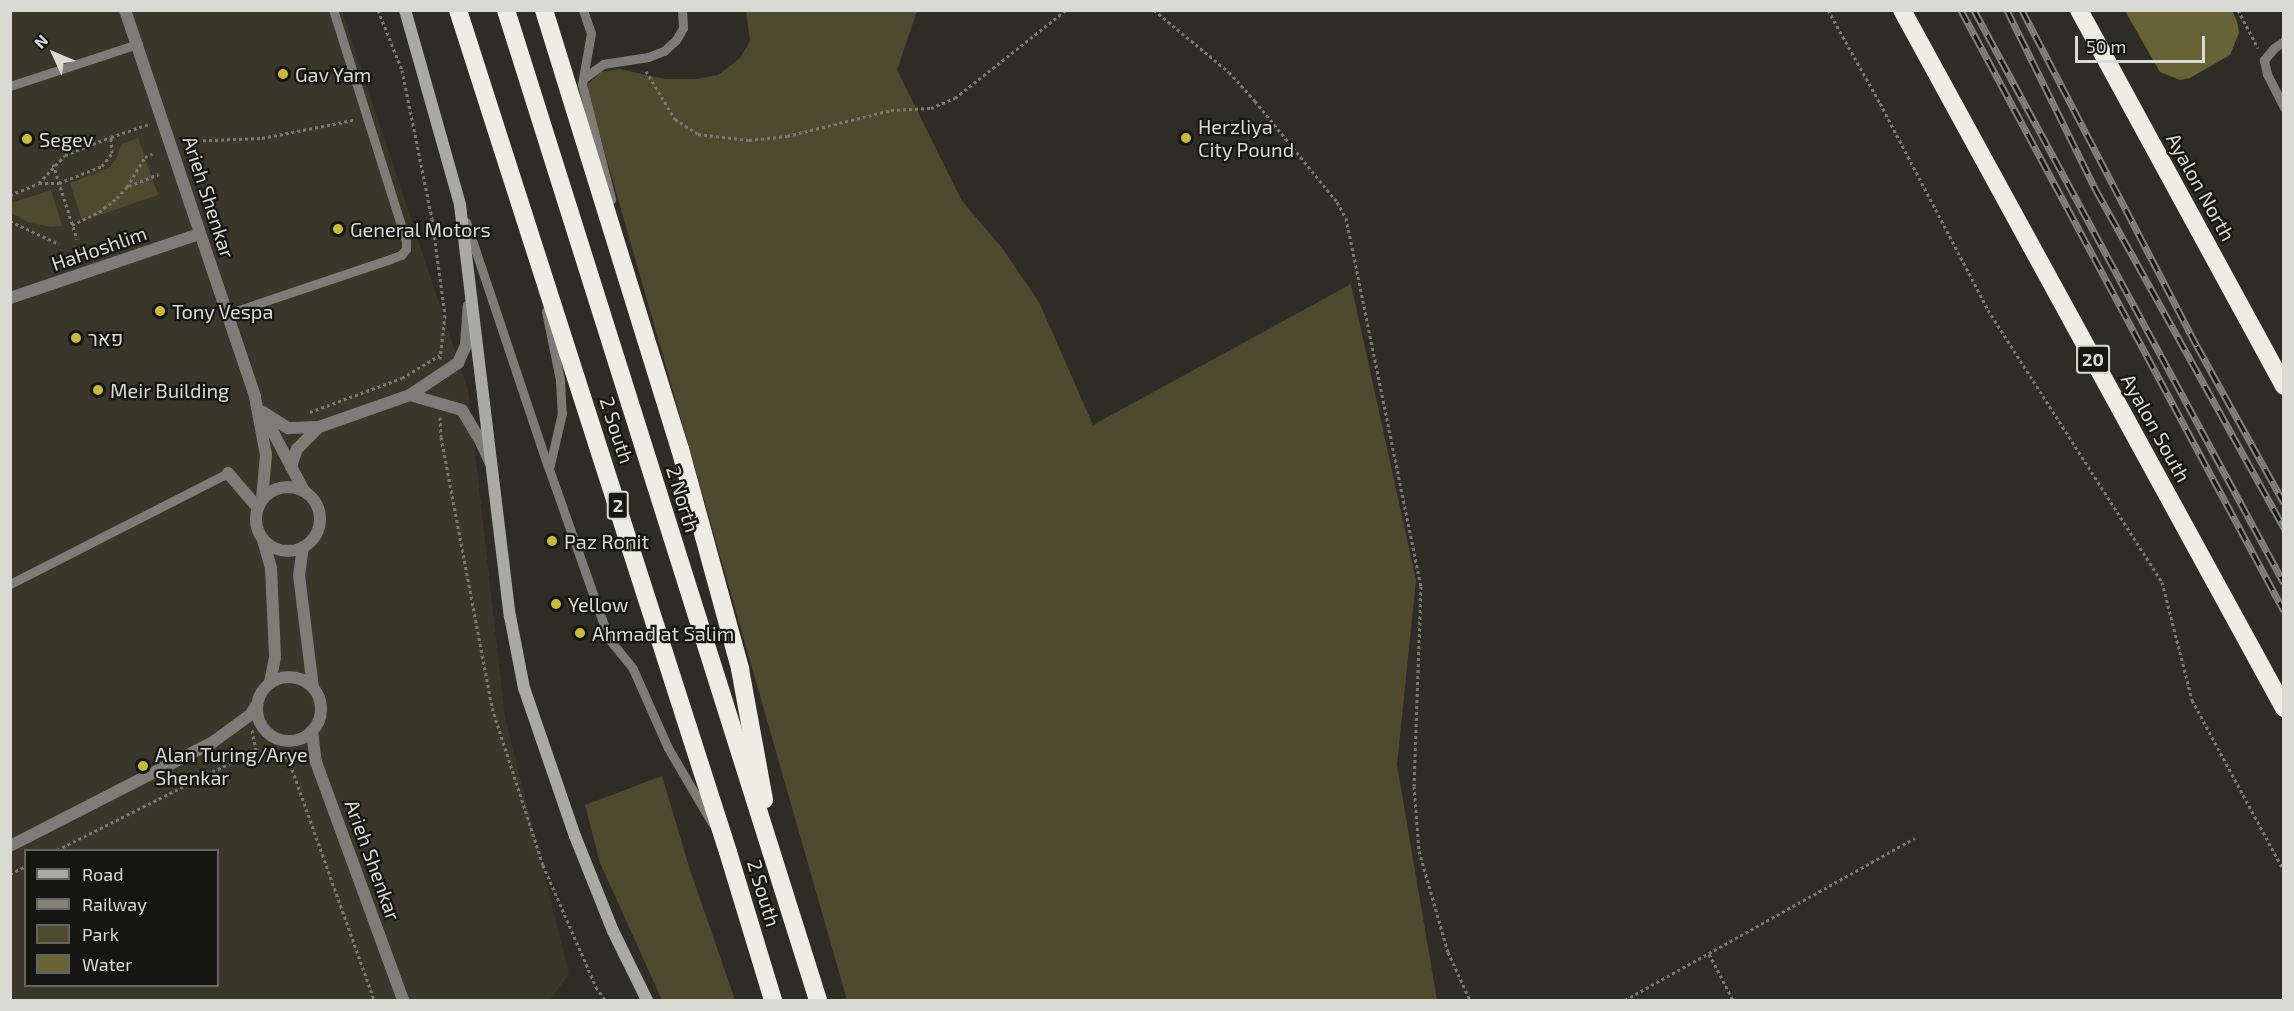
<!DOCTYPE html>
<html>
<head>
<meta charset="utf-8">
<style>
  body { margin:0 }
  #map { position:relative; width:2294px; height:1011px; overflow:hidden; background:#2e2d25; font-family:"Exo 2",Heebo,sans-serif }
  div>[style] { position:absolute }
  .built>* { inset:0; background:#383729 }
  .green>* { inset:0; background:#4d4a2f }
  .water>* { inset:0; background:#686336 }
  .path>* { height:3px; margin-top:-1.5px; transform-origin:0; background:repeating-linear-gradient(90deg,#7a7a73 0 3px,transparent 0 6px) }
  .service>* { height:9px; margin:-4.5px; padding:0 4.5px; transform-origin:4.5px; border-radius:4.5px; background:#7d7c78 }
  .minor>* { height:12px; margin:-6px; padding:0 6px; transform-origin:6px; border-radius:6px; background:#7d7c78 }
  .minor>.ring { margin:-6px; padding:0; box-sizing:content-box; background:none; border:12px solid #7d7c78; border-radius:50% }
  .secondary>* { height:12px; margin:-6px; padding:0 6px; transform-origin:6px; border-radius:6px; background:#aaaaa4 }
  .motorway>* { height:18px; margin:-9px; padding:0 9px; transform-origin:9px; border-radius:9px; background:#eeede3 }
  .rail>* { height:7px; margin-top:-3.5px; transform-origin:0; background:repeating-linear-gradient(90deg,#151512 0 14px,#82827b 0 28px); box-sizing:border-box; border-block:2px solid #82827b }
  .dots>* { width:16px; height:16px; translate:-50% -50%; box-sizing:border-box; border:3px solid #151512; border-radius:50% }
  span { translate:-50% -50%; white-space:nowrap; text-align:center; line-height:1.15; -webkit-text-stroke:4.5px #151512; paint-order:stroke }
  .shield-label span { padding:2px 4px; background:#151512; border:2px solid; border-radius:4px; -webkit-text-stroke-width:0 }
  .shield-label { font-size:18px; color:#dadad5; font-weight:700 }
  .poi-label { font-size:20px; color:#dadad5 }
  .left { translate:0 -50%; text-align:left }
  .street-label { font-size:20px; color:#dadad5 }
  .frame { position:absolute; inset:0; border:12px solid #dadad5; pointer-events:none }
  .legend { position:absolute; left:24px; top:849px; width:195px; height:138px; box-sizing:border-box; background:#151512; border:2px solid #646460; margin:0; padding:8px 10px; list-style:none; font-size:18px; color:#dadad5 }
  .legend li { display:flex; align-items:center; gap:12px; height:30px }
  .legend b { width:30px; border:2px solid #646460 }
  .north { position:absolute; left:24px; top:24px; width:60px; height:60px; -webkit-text-stroke:4px #151512; paint-order:stroke; rotate:314deg; font-size:16px; font-weight:700; line-height:24px; text-align:center; color:#dadad5 }
  .north::after { content:''; display:block; margin:auto; width:21px; height:27px; background:#dadad5; clip-path:polygon(50% 0,100% 100%,50% 72%,0 100%) }
  .scale { position:absolute; left:2075px; top:36px; width:130px; height:27px; box-sizing:border-box; border:3px solid #dadad5; border-top:0; padding-left:8px; font-size:18px; line-height:21px; white-space:nowrap; color:#dadad5; -webkit-text-stroke:4px #151512; paint-order:stroke }
</style>
</head>
<body>
<div id="map">
  <div class="built">
    <div style="clip-path:polygon(evenodd,10px 11px,342px 11px,468px 390px,505px 717px,569px 974px,550px 1000px,11px 1000px,10px 11px,26px 850px,218px 850px,218px 986px,26px 986px,26px 850px)"></div>
  </div>
  <div class="green">
    <div style="clip-path:polygon(746px 11px,917px 11px,897px 70px,962px 201px,1002px 248px,1039px 302px,1093px 425px,1351px 284px,1416px 580px,1397px 765px,1437px 1000px,847px 1000px,587px 90px,589px 83px,601px 72px,619px 69px,665px 79px,696px 79px,718px 75px,740px 58px,750px 41px)"></div>
    <div style="clip-path:polygon(138px 138px,158px 195px,82px 221px,70px 183px,109px 168px,117px 158px,121px 144px)"></div>
    <div style="clip-path:polygon(51px 190px,62px 226px,52px 227px,30px 223px,11px 213px,11px 203px)"></div>
    <div style="clip-path:polygon(662px 776px,690px 870px,735px 1000px,662px 1000px,600px 863px,585px 805px)"></div>
  </div>
  <div class="water">
    <div style="clip-path:polygon(2125px 11px,2232px 11px,2237px 21px,2239px 33px,2230px 55px,2190px 78px,2180px 80px,2160px 72px)"></div>
  </div>
  <div class="path">
    <div style="left:378px;top:10px;width:65px;rotate:68.2deg"></div>
    <div style="left:402px;top:70px;width:152px;rotate:78.6deg"></div>
    <div style="left:432px;top:219px;width:97px;rotate:82.3deg"></div>
    <div style="left:445px;top:315px;width:44px;rotate:96.5deg"></div>
    <div style="left:1154px;top:10px;width:97px;rotate:39.6deg"></div>
    <div style="left:1229px;top:72px;width:39px;rotate:48deg"></div>
    <div style="left:1255px;top:101px;width:130px;rotate:50.9deg"></div>
    <div style="left:1337px;top:202px;width:18px;rotate:61deg"></div>
    <div style="left:1346px;top:218px;width:376px;rotate:78.5deg"></div>
    <div style="left:1421px;top:586px;width:200px;rotate:92deg"></div>
    <div style="left:1414px;top:786px;width:65px;rotate:85.6deg"></div>
    <div style="left:1419px;top:851px;width:105px;rotate:74deg"></div>
    <div style="left:1448px;top:952px;width:53px;rotate:65.4deg"></div>
    <div style="left:1828px;top:10px;width:107px;rotate:60.8deg"></div>
    <div style="left:1880px;top:103px;width:233px;rotate:62.4deg"></div>
    <div style="left:1988px;top:310px;width:323px;rotate:57.4deg"></div>
    <div style="left:2162px;top:582px;width:122px;rotate:75.7deg"></div>
    <div style="left:2192px;top:700px;width:194px;rotate:61.7deg"></div>
    <div style="left:2238px;top:10px;width:43px;rotate:62.2deg"></div>
    <div style="left:646px;top:71px;width:56px;rotate:58.9deg"></div>
    <div style="left:675px;top:119px;width:27px;rotate:33deg"></div>
    <div style="left:698px;top:134px;width:51px;rotate:6.7deg"></div>
    <div style="left:749px;top:140px;width:38px;rotate:-6deg"></div>
    <div style="left:787px;top:136px;width:107px;rotate:-14deg"></div>
    <div style="left:891px;top:110px;width:40px;rotate:-2.9deg"></div>
    <div style="left:931px;top:108px;width:26px;rotate:-23deg"></div>
    <div style="left:955px;top:98px;width:142px;rotate:-38.4deg"></div>
    <div style="left:185px;top:141px;width:77px;rotate:-2.2deg"></div>
    <div style="left:262px;top:138px;width:93px;rotate:-11.2deg"></div>
    <div style="left:53px;top:164px;width:79px;rotate:72.3deg"></div>
    <div style="left:39px;top:183px;width:20px"></div>
    <div style="left:59px;top:183px;width:46px;rotate:-21.6deg"></div>
    <div style="left:102px;top:166px;width:16px;rotate:-52deg"></div>
    <div style="left:112px;top:153px;width:16px;rotate:-94deg"></div>
    <div style="left:111px;top:137px;width:39px;rotate:-19deg"></div>
    <div style="left:129px;top:186px;width:32px;rotate:-22deg"></div>
    <div style="left:10px;top:195px;width:31px;rotate:-22deg"></div>
    <div style="left:39px;top:183px;width:38px;rotate:-47deg"></div>
    <div style="left:65px;top:155px;width:49px;rotate:-21.4deg"></div>
    <div style="left:10px;top:221px;width:54px;rotate:25.1deg"></div>
    <div style="left:72px;top:225px;width:30px;rotate:-26deg"></div>
    <div style="left:99px;top:212px;width:23px;rotate:-38deg"></div>
    <div style="left:117px;top:198px;width:15px;rotate:-48deg"></div>
    <div style="left:127px;top:187px;width:35px;rotate:-59deg"></div>
    <div style="left:145px;top:157px;width:8px;rotate:-23deg"></div>
    <div style="left:310px;top:412px;width:98px;rotate:-20.3deg"></div>
    <div style="left:402px;top:378px;width:44px;rotate:-31.2deg"></div>
    <div style="left:440px;top:417px;width:20px;rotate:87deg"></div>
    <div style="left:441px;top:437px;width:276px;rotate:79.3deg"></div>
    <div style="left:492px;top:708px;width:165px;rotate:72deg"></div>
    <div style="left:543px;top:865px;width:133px;rotate:66.5deg"></div>
    <div style="left:596px;top:987px;width:16px;rotate:55deg"></div>
    <div style="left:252px;top:730px;width:20px;rotate:79deg"></div>
    <div style="left:57px;top:850px;width:223px;rotate:-26.7deg"></div>
    <div style="left:256px;top:750px;width:33px;rotate:14deg"></div>
    <div style="left:288px;top:758px;width:257px;rotate:70.4deg"></div>
    <div style="left:10px;top:874px;width:18px;rotate:-27deg"></div>
    <div style="left:1709px;top:954px;width:52px;rotate:62.4deg"></div>
    <div style="left:1625px;top:1000px;width:332px;rotate:-29.2deg"></div>
  </div>
  <div class="service">
    <div style="left:583px;top:10px;width:24px;rotate:71deg"></div>
    <div style="left:591px;top:33px;width:52px;rotate:100deg"></div>
    <div style="left:582px;top:84px;width:119px;rotate:75.8deg"></div>
    <div style="left:2284px;top:41px;width:12px;rotate:145deg"></div>
    <div style="left:2274px;top:48px;width:16px;rotate:130deg"></div>
    <div style="left:2264px;top:60px;width:14px;rotate:78deg"></div>
    <div style="left:2267px;top:74px;width:37px;rotate:63deg"></div>
    <div style="left:584px;top:78px;width:24px;rotate:-36deg"></div>
    <div style="left:603px;top:64px;width:46px;rotate:-8.8deg"></div>
    <div style="left:648px;top:57px;width:17px;rotate:-21deg"></div>
    <div style="left:664px;top:51px;width:16px;rotate:-43deg"></div>
    <div style="left:676px;top:40px;width:14px;rotate:-60deg"></div>
    <div style="left:683px;top:28px;width:18px;rotate:-93deg"></div>
    <div style="left:10px;top:86px;width:135px;rotate:-18.2deg"></div>
    <div style="left:466px;top:222px;width:258px;rotate:71.5deg"></div>
    <div style="left:546px;top:311px;width:70px;rotate:78.5deg"></div>
    <div style="left:560px;top:380px;width:33px;rotate:87deg"></div>
    <div style="left:562px;top:413px;width:57px;rotate:103.1deg"></div>
    <div style="left:549px;top:469px;width:180px;rotate:70.6deg"></div>
    <div style="left:609px;top:639px;width:38px;rotate:51deg"></div>
    <div style="left:633px;top:669px;width:86px;rotate:66.1deg"></div>
    <div style="left:668px;top:748px;width:87px;rotate:59.6deg"></div>
    <div style="left:227px;top:314px;width:172px;rotate:-18.6deg"></div>
    <div style="left:390px;top:259px;width:12px;rotate:-20deg"></div>
    <div style="left:401px;top:255px;width:8px;rotate:-50deg"></div>
    <div style="left:406px;top:249px;width:8px;rotate:-90deg"></div>
    <div style="left:406px;top:241px;width:242px;rotate:-107.5deg"></div>
    <div style="left:10px;top:584px;width:245px;rotate:-27deg"></div>
  </div>
  <div class="minor">
    <div style="left:125px;top:10px;width:408px;rotate:71.4deg"></div>
    <div style="left:255px;top:397px;width:59px;rotate:79.3deg"></div>
    <div style="left:266px;top:455px;width:44px;rotate:95.2deg"></div>
    <div style="left:10px;top:298px;width:200px;rotate:-18.7deg"></div>
    <div style="left:410px;top:395px;width:54px;rotate:16.1deg"></div>
    <div style="left:462px;top:410px;width:33px;rotate:59deg"></div>
    <div style="left:479px;top:438px;width:26px;rotate:65deg"></div>
    <div style="left:263px;top:412px;width:30px;rotate:33deg"></div>
    <div style="left:288px;top:428px;width:31px;rotate:-2deg"></div>
    <div style="left:319px;top:427px;width:96px;rotate:-19.4deg"></div>
    <div style="left:410px;top:395px;width:58px;rotate:-33.7deg"></div>
    <div style="left:458px;top:363px;width:20px;rotate:-66deg"></div>
    <div style="left:466px;top:345px;width:39px;rotate:-86deg"></div>
    <div style="left:265px;top:417px;width:84px;rotate:62.2deg"></div>
    <div style="left:291px;top:467px;width:19px;rotate:-72deg"></div>
    <div style="left:297px;top:449px;width:31px;rotate:-45deg"></div>
    <div style="left:228px;top:473px;width:45px;rotate:49.5deg"></div>
    <div class="ring" style="left:256px;top:487px;width:52px;height:52px"></div>
    <div style="left:263px;top:540px;width:29px;rotate:74deg"></div>
    <div style="left:271px;top:568px;width:89px;rotate:87.4deg"></div>
    <div style="left:275px;top:657px;width:25px;rotate:101deg"></div>
    <div style="left:303px;top:547px;width:28px;rotate:98deg"></div>
    <div style="left:299px;top:575px;width:113px;rotate:82.9deg"></div>
    <div class="ring" style="left:257px;top:677px;width:52px;height:52px"></div>
    <div style="left:312px;top:731px;width:31px;rotate:83deg"></div>
    <div style="left:316px;top:762px;width:253px;rotate:69.9deg"></div>
    <div style="left:10px;top:846px;width:228px;rotate:-27.1deg"></div>
    <div style="left:213px;top:742px;width:46px;rotate:-36.1deg"></div>
    <div style="left:250px;top:715px;width:11px;rotate:-56deg"></div>
  </div>
  <div class="secondary">
    <div style="left:405px;top:10px;width:203px;rotate:74.2deg"></div>
    <div style="left:460px;top:205px;width:414px;rotate:83.1deg"></div>
    <div style="left:510px;top:616px;width:73px;rotate:79deg"></div>
    <div style="left:524px;top:688px;width:157px;rotate:71deg"></div>
    <div style="left:575px;top:836px;width:102px;rotate:68.2deg"></div>
    <div style="left:613px;top:931px;width:77px;rotate:63.8deg"></div>
  </div>
  <div class="motorway">
    <div style="left:458px;top:10px;width:884px;rotate:72.22deg"></div>
    <div style="left:728px;top:852px;width:155px;rotate:73.1deg"></div>
    <div style="left:506px;top:10px;width:1038px;rotate:72.51deg"></div>
    <div style="left:544px;top:10px;width:460px;rotate:72.8deg"></div>
    <div style="left:680px;top:449px;width:228px;rotate:74.7deg"></div>
    <div style="left:740px;top:669px;width:133px;rotate:79.6deg"></div>
    <div style="left:1902px;top:10px;width:796px;rotate:61.31deg"></div>
    <div style="left:2079px;top:10px;width:428px;rotate:61.4deg"></div>
  </div>
  <div class="rail">
    <div style="left:1961px;top:10px;width:682px;rotate:61.74deg"></div>
    <div style="left:1974px;top:10px;width:651px;rotate:61.59deg"></div>
    <div style="left:2007px;top:10px;width:201px;rotate:63.7deg"></div>
    <div style="left:2096px;top:190px;width:387px;rotate:60.9deg"></div>
    <div style="left:2022px;top:10px;width:379px;rotate:62.5deg"></div>
    <div style="left:2197px;top:346px;width:179px;rotate:61deg"></div>
  </div>
  <div class="dots">
    <div style="left:283px;top:74px;background:#c9bb3a"></div>
    <div style="left:1186px;top:138px;background:#c9bb3a"></div>
    <div style="left:27px;top:139px;background:#c9bb3a"></div>
    <div style="left:338px;top:229px;background:#c9bb3a"></div>
    <div style="left:160px;top:311px;background:#c9bb3a"></div>
    <div style="left:76px;top:338px;background:#c9bb3a"></div>
    <div style="left:98px;top:390px;background:#c9bb3a"></div>
    <div style="left:552px;top:541px;background:#c9bb3a"></div>
    <div style="left:556px;top:604px;background:#c9bb3a"></div>
    <div style="left:580px;top:633px;background:#c9bb3a"></div>
    <div style="left:143px;top:766px;background:#c9bb3a"></div>
  </div>
  <div class="shield-label">
    <span style="left:2093px;top:359px">20</span>
    <span style="left:618px;top:505px">2</span>
  </div>
  <div class="poi-label">
    <span class="left" style="left:295px;top:74px">Gav Yam</span>
    <span class="left" style="left:1198px;top:138px">Herzliya<br>City Pound</span>
    <span class="left" style="left:39px;top:139px">Segev</span>
    <span class="left" style="left:350px;top:229px">General Motors</span>
    <span class="left" style="left:172px;top:311px">Tony Vespa</span>
    <span class="left" style="left:88px;top:338px">פאר</span>
    <span class="left" style="left:110px;top:390px">Meir Building</span>
    <span class="left" style="left:564px;top:541px">Paz Ronit</span>
    <span class="left" style="left:568px;top:604px">Yellow</span>
    <span class="left" style="left:592px;top:633px">Ahmad at Salim</span>
    <span class="left" style="left:155px;top:766px">Alan Turing/Arye<br>Shenkar</span>
  </div>
  <div class="street-label">
    <span style="left:2201px;top:187px;rotate:61deg">Ayalon North</span>
    <span style="left:209px;top:197px;rotate:72deg">Arieh Shenkar</span>
    <span style="left:99px;top:248px;rotate:-19deg">HaHoshlim</span>
    <span style="left:2156px;top:428px;rotate:61deg">Ayalon South</span>
    <span style="left:617px;top:430px;rotate:72deg">2 South</span>
    <span style="left:683px;top:499px;rotate:73deg">2 North</span>
    <span style="left:373px;top:860px;rotate:70deg">Arieh Shenkar</span>
    <span style="left:764px;top:893px;rotate:73deg">2 South</span>
  </div>
  <div class="frame"></div>
  <ul class="legend">
  <li><b style="height:8px;background:#aaaaa4"></b>Road</li>
  <li><b style="height:8px;background:#82827b"></b>Railway</li>
  <li><b style="height:16px;background:#4d4a2f"></b>Park</li>
  <li><b style="height:16px;background:#686336"></b>Water</li>
  </ul>
  <div class="north">N</div>
  <div class="scale">50 m</div>
</div>
</body>
</html>
